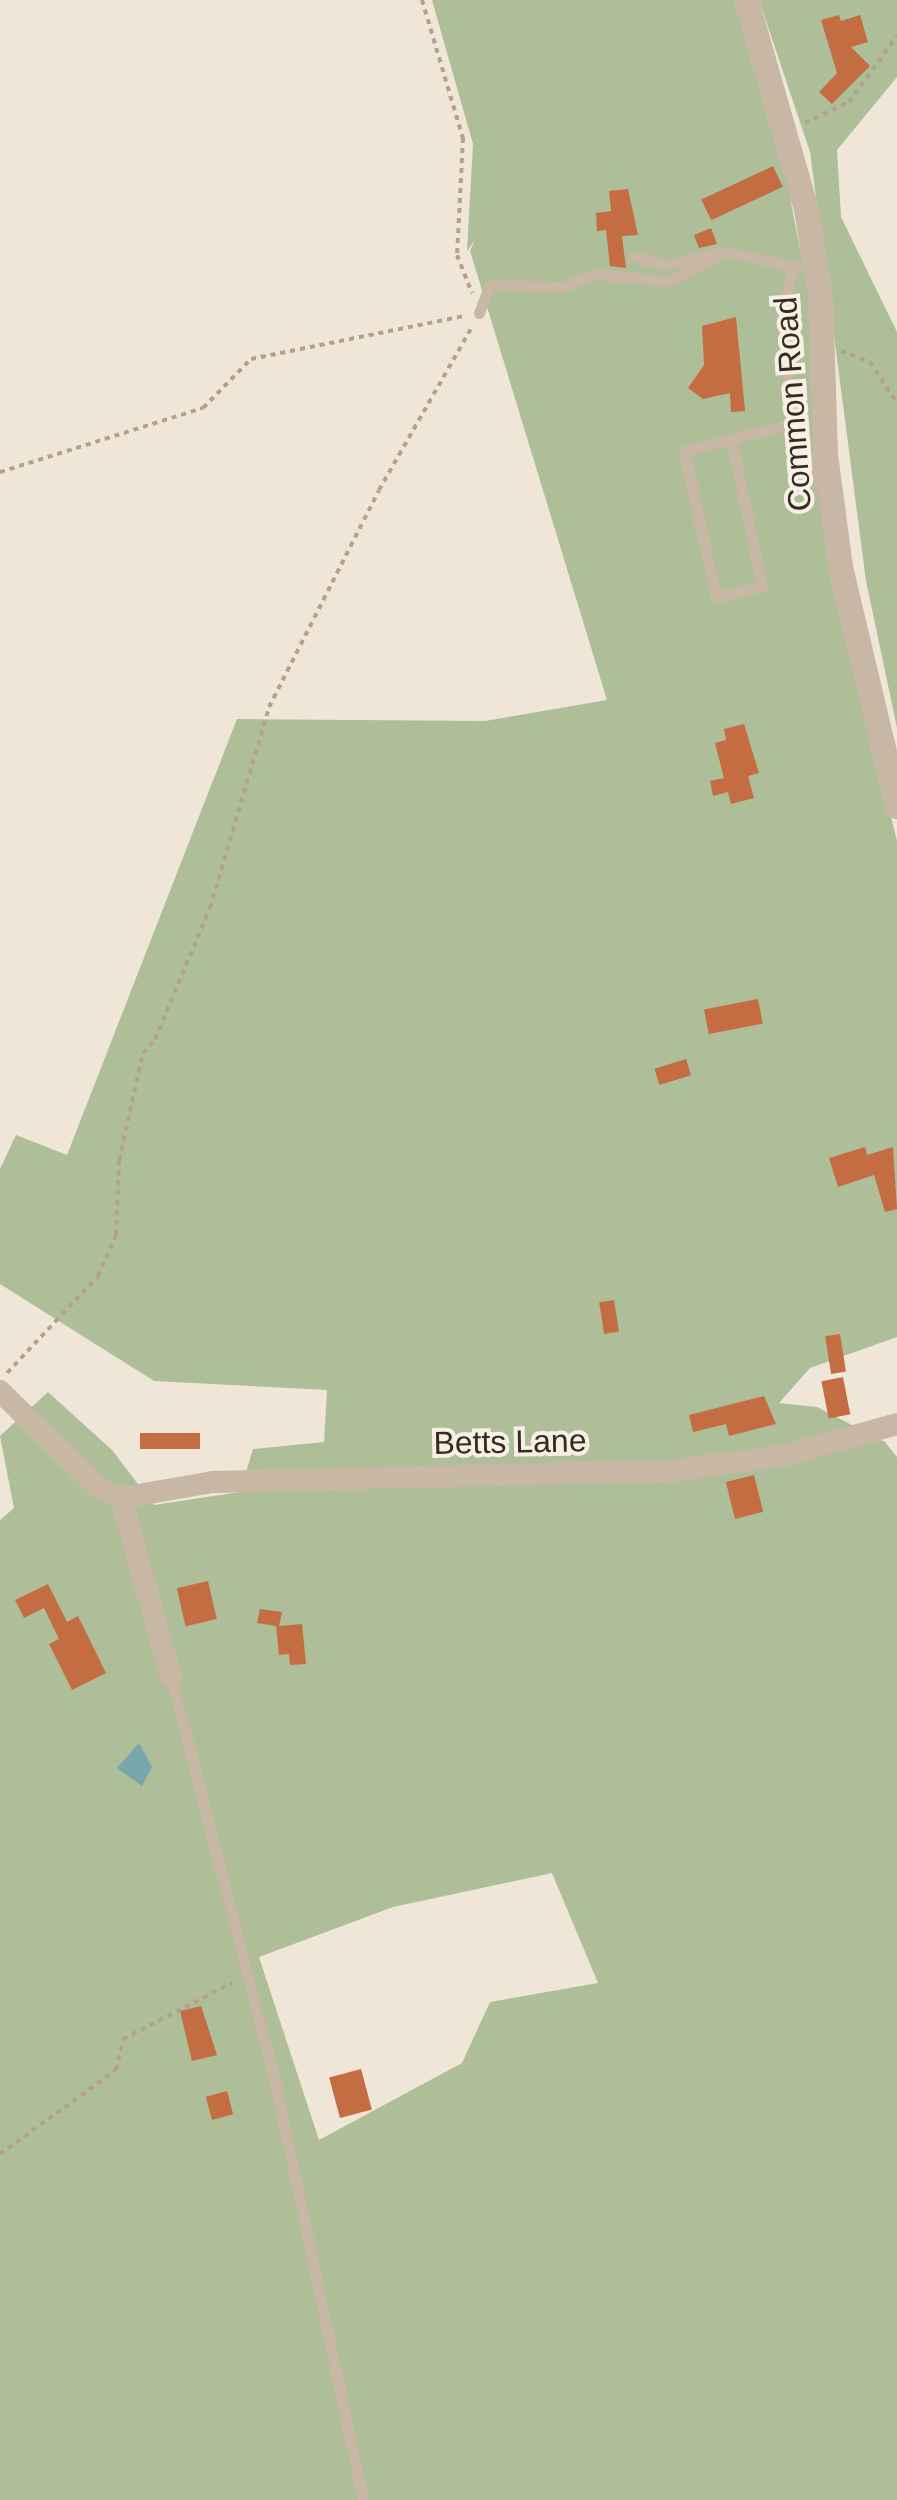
<!DOCTYPE html>
<html>
<head>
<meta charset="utf-8">
<style>
  body { margin:0 }
  #map { position:relative; width:897px; height:2500px; overflow:hidden; background:#f0e6d7; font-family:Helvetica,sans-serif }
  div>[style] { position:absolute }
  .green>* { inset:0; background:#aebe98 }
  .water>* { inset:0; background:#77a6ac }
  .building>* { inset:0; background:#c46c42; transform-origin:0 0 }
  .path>* { height:4px; margin-top:-2px; transform-origin:0; background:repeating-linear-gradient(90deg,#b3a18e 0 5px,transparent 0 10px) }
  .service>* { height:11px; margin:-5.5px; padding:0 5.5px; transform-origin:5.5px; border-radius:5.5px; background:#c7b7a4 }
  .minor>* { height:22px; margin:-11px; padding:0 11px; transform-origin:11px; border-radius:11px; background:#c7b7a4 }
  .tertiary>* { height:25px; margin:-12.5px; padding:0 12.5px; transform-origin:12.5px; border-radius:12.5px; background:#c7b7a4 }
  span { translate:-50% -50%; white-space:nowrap; text-align:center; line-height:1.15; -webkit-text-stroke:8px #f8f0e3; paint-order:stroke }
  .street-label { font-size:32px; color:#332b25 }
</style>
</head>
<body>
<div id="map">
  <div class="green">
    <div style="clip-path:polygon(evenodd,432px 0,736px 0,783px 162px,808px 289px,841px 615px,897px 841px,897px 1337px,810px 1368px,779px 1403px,817px 1407px,885px 1442px,897px 1457px,897px 2500px,0 2500px,0 1520px,14px 1508px,0 1436px,48px 1392px,112px 1450px,154px 1505px,240px 1492px,253px 1449px,324px 1442px,327px 1390px,154px 1381px,0 1284px,0 1169px,16px 1135px,67px 1155px,237px 719px,485px 721px,607px 700px,470px 251px,475px 240px,467px 251px,473px 144px,432px 0,552px 1873px,598px 1983px,490px 2002px,462px 2063px,319px 2140px,259px 1957px,393px 1907px,552px 1873px)"></div>
    <div style="clip-path:polygon(759px 0,897px 0,897px 77px,837px 150px,841px 217px,897px 332px,897px 728px,866px 581px,810px 152px)"></div>
  </div>
  <div class="water">
    <div style="clip-path:polygon(139px 1743px,152px 1767px,142px 1786px,117px 1768px)"></div>
  </div>
  <div class="building">
    <div style="clip-path:polygon(839px 15px,841px 21px,860px 15px,868px 42px,851px 47px,870px 66px,832px 104px,819px 92px,837px 73px,821px 20px)"></div>
    <div style="left:773px;top:166px;width:23px;height:79px;rotate:65deg"></div>
    <div style="clip-path:polygon(628px 189px,638px 235px,622px 236px,626px 268px,610px 266px,606px 230px,597px 231px,596px 213px,611px 211px,609px 191px)"></div>
    <div style="clip-path:polygon(711px 228px,717px 244px,699px 248px,694px 235px)"></div>
    <div style="clip-path:polygon(736px 317px,745px 411px,731px 412px,730px 393px,703px 399px,688px 388px,704px 365px,702px 326px)"></div>
    <div style="clip-path:polygon(744px 724px,759px 773px,748px 776px,754px 798px,731px 804px,728px 792px,713px 796px,710px 781px,724px 778px,715px 743px,726px 740px,724px 729px)"></div>
    <div style="left:758px;top:999px;width:25px;height:55px;rotate:79deg"></div>
    <div style="left:686px;top:1059px;width:17px;height:33px;rotate:73deg"></div>
    <div style="clip-path:polygon(865px 1147px,867px 1155px,893px 1147px,897px 1209px,885px 1212px,874px 1175px,838px 1187px,829px 1158px)"></div>
    <div style="left:614px;top:1300px;width:32px;height:15px;rotate:81deg"></div>
    <div style="left:840px;top:1334px;width:38px;height:15px;rotate:81deg"></div>
    <div style="left:843px;top:1377px;width:38px;height:22px;rotate:79deg"></div>
    <div style="clip-path:polygon(764px 1396px,776px 1424px,729px 1436px,726px 1424px,693px 1432px,689px 1415px)"></div>
    <div style="left:200px;top:1433px;width:16px;height:60px;rotate:90deg"></div>
    <div style="left:754px;top:1475px;width:38px;height:29px;rotate:76deg"></div>
    <div style="left:208px;top:1581px;width:39px;height:32px;rotate:77deg"></div>
    <div style="clip-path:polygon(48px 1584px,67px 1622px,78px 1616px,106px 1673px,72px 1690px,49px 1644px,59px 1639px,44px 1608px,24px 1618px,15px 1600px)"></div>
    <div style="clip-path:polygon(260px 1609px,282px 1612px,279px 1626px,302px 1624px,306px 1664px,290px 1665px,289px 1654px,279px 1655px,276px 1626px,257px 1623px)"></div>
    <div style="clip-path:polygon(201px 2006px,217px 2055px,192px 2061px,180px 2011px)"></div>
    <div style="left:361px;top:2069px;width:42px;height:33px;rotate:75deg"></div>
    <div style="left:227px;top:2091px;width:24px;height:22px;rotate:75deg"></div>
  </div>
  <div class="path">
    <div style="left:422px;top:0;width:144px;rotate:73.5deg"></div>
    <div style="left:463px;top:138px;width:117px;rotate:92.9deg"></div>
    <div style="left:457px;top:255px;width:41px;rotate:68.5deg"></div>
    <div style="left:805px;top:123px;width:49px;rotate:-25.5deg"></div>
    <div style="left:849px;top:102px;width:82px;rotate:-54deg"></div>
    <div style="left:841px;top:351px;width:31px;rotate:21deg"></div>
    <div style="left:870px;top:362px;width:49px;rotate:56.6deg"></div>
    <div style="left:0;top:472px;width:213px;rotate:-17.5deg"></div>
    <div style="left:203px;top:408px;width:69px;rotate:-45.6deg"></div>
    <div style="left:251px;top:359px;width:218px;rotate:-11.4deg"></div>
    <div style="left:7px;top:1373px;width:133px;rotate:-46.8deg"></div>
    <div style="left:98px;top:1276px;width:45px;rotate:-66.3deg"></div>
    <div style="left:116px;top:1235px;width:75px;rotate:-87.7deg"></div>
    <div style="left:119px;top:1160px;width:110px;rotate:-77.4deg"></div>
    <div style="left:143px;top:1053px;width:18px;rotate:-49deg"></div>
    <div style="left:155px;top:1039px;width:142px;rotate:-67.2deg"></div>
    <div style="left:210px;top:908px;width:209px;rotate:-73.6deg"></div>
    <div style="left:269px;top:707px;width:243px;rotate:-63.1deg"></div>
    <div style="left:379px;top:490px;width:190px;rotate:-60.3deg"></div>
    <div style="left:0;top:2154px;width:143px;rotate:-35.9deg"></div>
    <div style="left:116px;top:2070px;width:32px;rotate:-77deg"></div>
    <div style="left:123px;top:2039px;width:123px;rotate:-27.2deg"></div>
  </div>
  <div class="service">
    <div style="left:633px;top:256px;width:33px;rotate:16deg"></div>
    <div style="left:665px;top:265px;width:56px;rotate:-12.3deg"></div>
    <div style="left:479px;top:313px;width:30px;rotate:-69deg"></div>
    <div style="left:490px;top:285px;width:73px;rotate:1.6deg"></div>
    <div style="left:563px;top:287px;width:34px;rotate:-23deg"></div>
    <div style="left:594px;top:274px;width:75px;rotate:5.3deg"></div>
    <div style="left:669px;top:281px;width:65px;rotate:-26.6deg"></div>
    <div style="left:727px;top:252px;width:71px;rotate:12.3deg"></div>
    <div style="left:792px;top:424px;width:78px;rotate:65.7deg"></div>
    <div style="left:731px;top:439px;width:49px;rotate:165.7deg"></div>
    <div style="left:684px;top:451px;width:149px;rotate:77.6deg"></div>
    <div style="left:716px;top:597px;width:47px;rotate:-13.4deg"></div>
    <div style="left:762px;top:586px;width:150px;rotate:-101.9deg"></div>
    <div style="left:731px;top:439px;width:63px;rotate:-13.8deg"></div>
    <div style="left:792px;top:424px;width:114px;rotate:-95.6deg"></div>
    <div style="left:781px;top:311px;width:45px;rotate:-74.4deg"></div>
    <div style="left:171px;top:1677px;width:414px;rotate:75.6deg"></div>
    <div style="left:274px;top:2078px;width:431px;rotate:78.1deg"></div>
  </div>
  <div class="minor">
    <div style="left:0;top:1391px;width:140px;rotate:44.4deg"></div>
    <div style="left:100px;top:1489px;width:23px;rotate:23deg"></div>
    <div style="left:121px;top:1498px;width:93px;rotate:-9.9deg"></div>
    <div style="left:213px;top:1482px;width:458px;rotate:-1.4deg"></div>
    <div style="left:671px;top:1471px;width:112px;rotate:-7.7deg"></div>
    <div style="left:782px;top:1456px;width:119px;rotate:-15.5deg"></div>
    <div style="left:121px;top:1498px;width:186px;rotate:74.4deg"></div>
  </div>
  <div class="tertiary">
    <div style="left:746px;top:0;width:217px;rotate:74deg"></div>
    <div style="left:806px;top:209px;width:87px;rotate:80.8deg"></div>
    <div style="left:820px;top:295px;width:159px;rotate:88.2deg"></div>
    <div style="left:825px;top:454px;width:114px;rotate:82.4deg"></div>
    <div style="left:840px;top:567px;width:246px;rotate:76.6deg"></div>
  </div>
  <div class="street-label">
    <span style="left:793px;top:404px;rotate:-94deg">Common Road</span>
    <span style="left:510px;top:1442px;rotate:-1deg">Betts Lane</span>
  </div>
</div>
</body>
</html>
